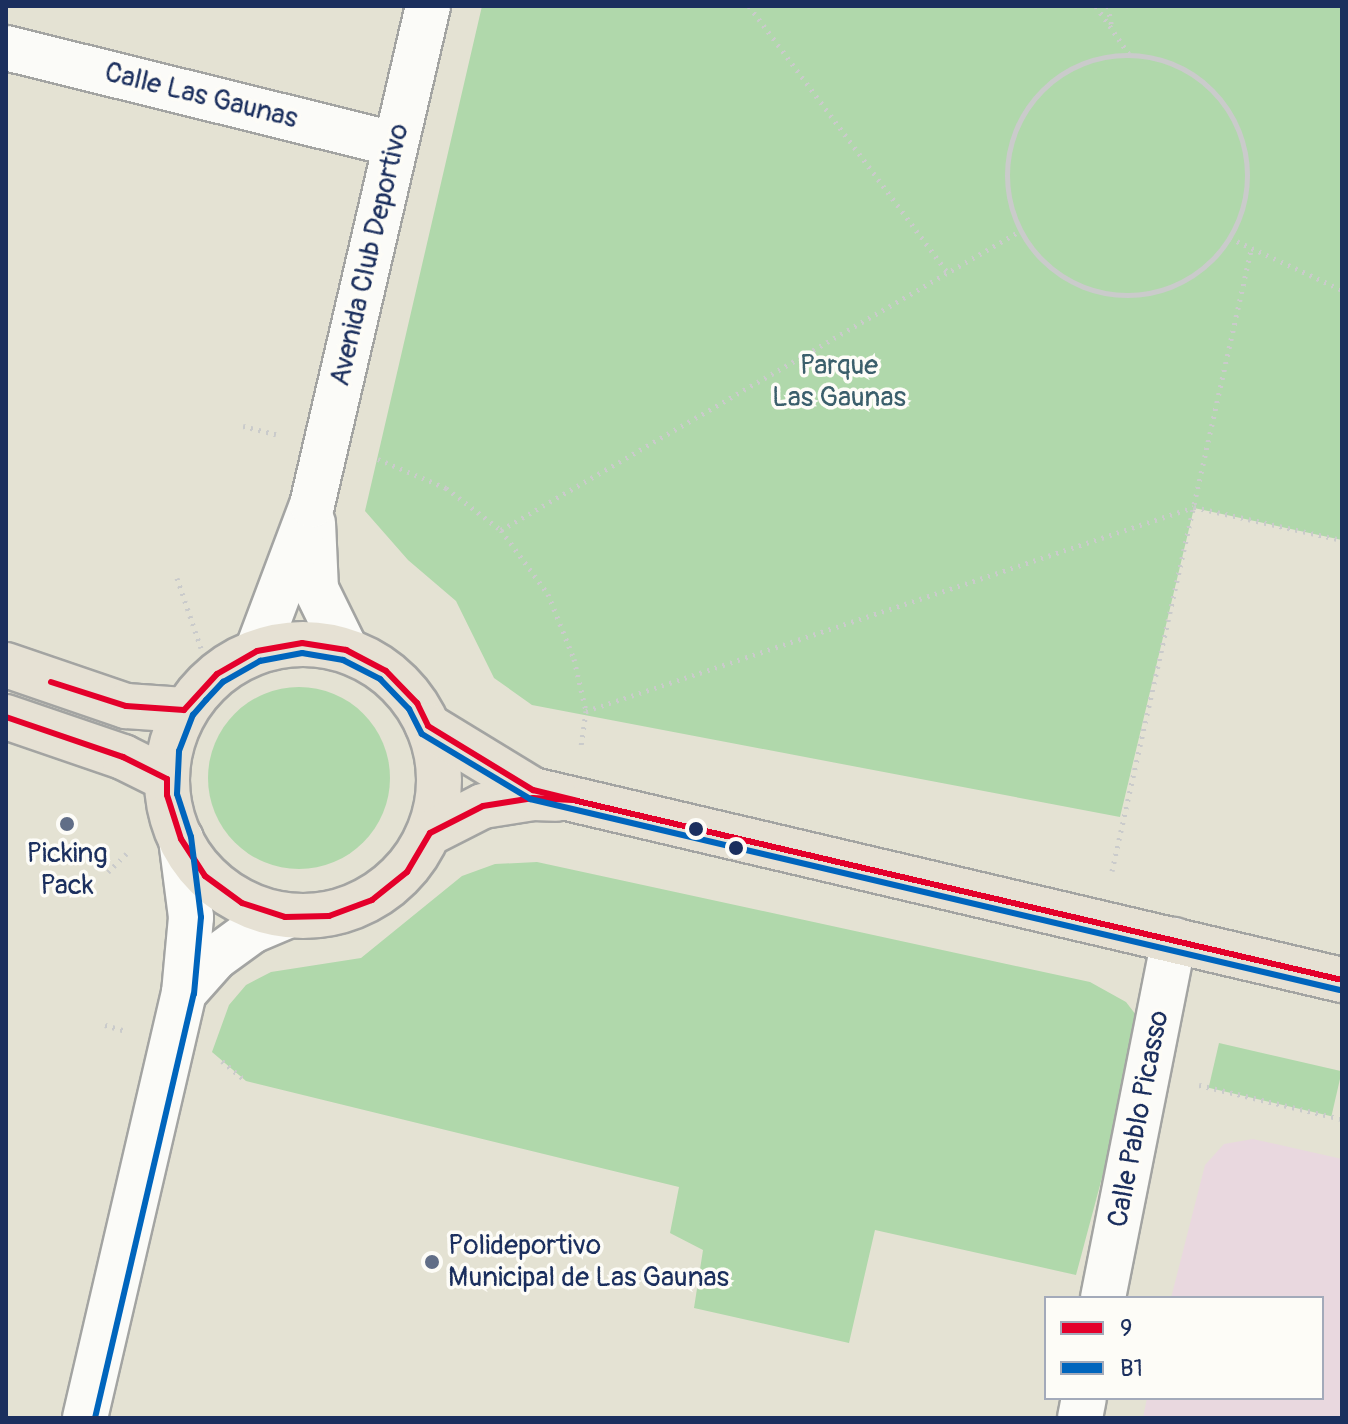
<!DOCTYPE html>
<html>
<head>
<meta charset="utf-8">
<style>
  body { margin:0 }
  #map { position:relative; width:1348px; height:1424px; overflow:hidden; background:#e4e2d3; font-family:Pangolin,sans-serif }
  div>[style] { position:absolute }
  .built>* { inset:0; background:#e9d8df }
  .green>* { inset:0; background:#b0d8ab; transform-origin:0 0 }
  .round { border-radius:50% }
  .path>* { height:5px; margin-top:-2.5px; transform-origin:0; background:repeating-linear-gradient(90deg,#cacbcb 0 2px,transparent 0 8px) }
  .path>.ring { margin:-2.5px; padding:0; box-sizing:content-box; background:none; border:5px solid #cacbcb; border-radius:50% }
  .roads { filter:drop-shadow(2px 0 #a3a4a2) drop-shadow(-2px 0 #a3a4a2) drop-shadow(0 2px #a3a4a2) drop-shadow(0 -2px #a3a4a2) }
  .minor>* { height:44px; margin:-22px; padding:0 22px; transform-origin:22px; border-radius:22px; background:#fbfbf8 }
  .major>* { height:44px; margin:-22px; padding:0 22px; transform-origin:22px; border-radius:22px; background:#e6e1d4 }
  .major>.ring { margin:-22px; padding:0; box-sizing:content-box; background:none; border:44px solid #e6e1d4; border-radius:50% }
  .bus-1>* { height:6px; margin:-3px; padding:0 3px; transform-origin:3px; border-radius:3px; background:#e4002b }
  .bus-2>* { height:6px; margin:-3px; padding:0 3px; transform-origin:3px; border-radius:3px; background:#0065bd }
  .dots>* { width:22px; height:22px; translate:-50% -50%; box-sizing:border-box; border:4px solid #fdfcf7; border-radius:50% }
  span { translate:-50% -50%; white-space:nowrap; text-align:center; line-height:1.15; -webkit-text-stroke:7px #fdfcf7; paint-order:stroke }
  .street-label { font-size:28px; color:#1b2f5e }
  .park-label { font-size:28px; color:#3b5f6c }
  .poi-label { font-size:28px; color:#1b2f5e }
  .left { translate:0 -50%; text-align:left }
  .frame { position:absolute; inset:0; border:8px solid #1b2f5e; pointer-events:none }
  .legend { position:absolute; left:1044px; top:1296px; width:280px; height:104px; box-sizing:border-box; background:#fdfcf7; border:2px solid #a3aaba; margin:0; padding:10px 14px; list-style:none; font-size:24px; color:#1b2f5e }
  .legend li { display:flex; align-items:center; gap:16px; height:40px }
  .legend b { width:40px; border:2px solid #a3aaba }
</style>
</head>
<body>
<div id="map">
  <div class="built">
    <div style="clip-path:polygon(1253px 1139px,1342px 1159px,1342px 1418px,1143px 1418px,1147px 1398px,1322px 1398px,1322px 1298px,1171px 1298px,1205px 1165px,1224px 1144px)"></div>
  </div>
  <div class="green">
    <div style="clip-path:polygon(482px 6px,1342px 6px,1342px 540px,1194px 508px,1120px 817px,532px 705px,494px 678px,456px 601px,408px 560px,365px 511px)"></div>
    <div class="round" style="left:208px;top:687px;width:182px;height:182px"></div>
    <div style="clip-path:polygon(537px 862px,1090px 982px,1126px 1002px,1143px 1024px,1076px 1275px,875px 1230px,849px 1343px,694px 1308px,703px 1250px,670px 1233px,679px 1187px,246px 1081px,212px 1052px,229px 1005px,246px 985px,271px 972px,361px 958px,462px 876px,495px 864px)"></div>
    <div style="left:1219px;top:1043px;width:126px;height:46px;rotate:13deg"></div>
  </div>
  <div class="path">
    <div style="left:749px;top:6px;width:332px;rotate:53.3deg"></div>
    <div style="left:1096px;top:6px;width:58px;rotate:55.5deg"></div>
    <div style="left:1108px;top:6px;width:22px;rotate:80deg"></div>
    <div class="ring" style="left:1007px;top:55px;width:235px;height:235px"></div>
    <div style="left:1230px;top:238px;width:123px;rotate:24.9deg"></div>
    <div style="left:243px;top:426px;width:34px;rotate:14deg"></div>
    <div style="left:378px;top:459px;width:74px;rotate:23.1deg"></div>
    <div style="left:446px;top:488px;width:69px;rotate:37.4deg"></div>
    <div style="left:501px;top:530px;width:79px;rotate:53.7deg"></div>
    <div style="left:548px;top:594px;width:70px;rotate:68.2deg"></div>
    <div style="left:574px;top:659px;width:53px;rotate:77deg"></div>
    <div style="left:586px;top:711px;width:36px;rotate:98deg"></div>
    <div style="left:501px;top:530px;width:599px;rotate:-29.95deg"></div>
    <div style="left:177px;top:578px;width:74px;rotate:71.1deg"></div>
    <div style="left:586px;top:711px;width:641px;rotate:-18.55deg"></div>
    <div style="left:1194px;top:507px;width:152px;rotate:12.6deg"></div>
    <div style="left:1112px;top:871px;width:636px;rotate:-77.38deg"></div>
    <div style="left:108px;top:872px;width:27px;rotate:-45deg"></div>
    <div style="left:105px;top:1025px;width:19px;rotate:16deg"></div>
    <div style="left:222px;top:1061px;width:31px;rotate:40deg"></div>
    <div style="left:1199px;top:1085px;width:147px;rotate:13.4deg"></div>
  </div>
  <div class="roads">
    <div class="minor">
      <div style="left:6px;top:48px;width:401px;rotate:13.9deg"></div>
      <div style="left:313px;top:523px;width:66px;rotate:87.4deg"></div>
      <div style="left:316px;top:589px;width:68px;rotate:63.8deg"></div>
      <div style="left:257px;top:651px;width:156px;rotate:-69.4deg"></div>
      <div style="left:312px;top:505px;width:512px;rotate:-76.91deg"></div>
      <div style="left:184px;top:993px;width:47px;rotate:-48.5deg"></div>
      <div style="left:215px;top:958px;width:46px;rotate:-36.1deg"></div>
      <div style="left:252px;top:931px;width:36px;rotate:-23deg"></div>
      <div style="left:1103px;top:1298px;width:365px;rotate:-78.8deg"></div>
      <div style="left:85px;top:1418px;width:436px;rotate:-76.9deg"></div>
      <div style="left:184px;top:993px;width:76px;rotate:-84.7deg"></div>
      <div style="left:191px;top:917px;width:79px;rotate:-97.3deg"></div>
      <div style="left:1080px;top:1418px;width:20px;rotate:-79deg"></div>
    </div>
    <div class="major">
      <div class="ring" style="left:167px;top:644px;width:228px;height:228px"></div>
      <div style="left:6px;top:665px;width:127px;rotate:18.9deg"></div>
      <div style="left:126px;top:706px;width:58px;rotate:3.9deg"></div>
      <div style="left:6px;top:717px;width:124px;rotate:18.9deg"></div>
      <div style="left:123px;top:757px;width:49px;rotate:26.6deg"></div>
      <div style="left:428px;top:726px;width:123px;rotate:31.4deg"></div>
      <div style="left:533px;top:790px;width:831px;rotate:13.22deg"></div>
      <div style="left:430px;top:833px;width:59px;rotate:-27deg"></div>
      <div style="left:483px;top:806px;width:51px;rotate:-9.1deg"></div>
      <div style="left:533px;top:798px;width:23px;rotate:2deg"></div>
    </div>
  </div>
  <div class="bus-1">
    <div style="left:51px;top:682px;width:79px;rotate:17.7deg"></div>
    <div style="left:126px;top:706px;width:58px;rotate:3.9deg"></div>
    <div style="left:184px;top:710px;width:49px;rotate:-47.5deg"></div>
    <div style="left:217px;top:674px;width:46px;rotate:-29.9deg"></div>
    <div style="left:257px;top:651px;width:46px;rotate:-10.1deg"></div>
    <div style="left:302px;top:643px;width:45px;rotate:9deg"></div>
    <div style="left:346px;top:650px;width:45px;rotate:27.7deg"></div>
    <div style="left:386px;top:671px;width:45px;rotate:45.9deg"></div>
    <div style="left:417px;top:703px;width:25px;rotate:64deg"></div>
    <div style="left:428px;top:726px;width:123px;rotate:31.4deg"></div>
    <div style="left:533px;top:790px;width:46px;rotate:13.7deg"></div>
    <div style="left:6px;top:717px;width:124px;rotate:18.9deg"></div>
    <div style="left:123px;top:757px;width:49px;rotate:26.6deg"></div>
    <div style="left:167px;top:779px;width:16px;rotate:90deg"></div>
    <div style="left:167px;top:795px;width:46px;rotate:72.3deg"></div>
    <div style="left:181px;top:839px;width:44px;rotate:57deg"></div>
    <div style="left:205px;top:876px;width:46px;rotate:36.1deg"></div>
    <div style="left:242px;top:903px;width:45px;rotate:18deg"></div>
    <div style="left:285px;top:917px;width:44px;rotate:-1.3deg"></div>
    <div style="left:329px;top:916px;width:46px;rotate:-20.4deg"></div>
    <div style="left:372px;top:900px;width:45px;rotate:-38.7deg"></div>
    <div style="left:407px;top:872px;width:45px;rotate:-59.5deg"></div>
    <div style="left:430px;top:833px;width:59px;rotate:-27deg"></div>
    <div style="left:483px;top:806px;width:51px;rotate:-9.1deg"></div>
    <div style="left:533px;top:798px;width:40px;rotate:2.9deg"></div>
    <div style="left:573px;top:800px;width:790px;rotate:13.17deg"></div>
  </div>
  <div class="bus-2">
    <div style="left:95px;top:1418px;width:435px;rotate:-76.9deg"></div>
    <div style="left:194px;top:994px;width:77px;rotate:-84.8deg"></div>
    <div style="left:201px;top:917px;width:81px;rotate:-97.1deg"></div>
    <div style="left:191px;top:837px;width:45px;rotate:-108deg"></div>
    <div style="left:177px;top:794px;width:43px;rotate:-87.3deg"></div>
    <div style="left:179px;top:751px;width:39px;rotate:-69deg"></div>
    <div style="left:193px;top:715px;width:20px;rotate:-49deg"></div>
    <div style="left:206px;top:700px;width:25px;rotate:-47deg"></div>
    <div style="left:223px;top:682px;width:43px;rotate:-29.6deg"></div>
    <div style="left:260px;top:661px;width:43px;rotate:-10.8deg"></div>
    <div style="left:302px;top:653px;width:42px;rotate:9.7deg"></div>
    <div style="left:343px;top:660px;width:42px;rotate:27.2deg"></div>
    <div style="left:380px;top:679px;width:42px;rotate:46deg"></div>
    <div style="left:409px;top:709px;width:28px;rotate:63deg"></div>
    <div style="left:422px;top:734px;width:126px;rotate:31deg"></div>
    <div style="left:530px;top:799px;width:832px;rotate:13.27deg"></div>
  </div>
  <div class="dots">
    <div style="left:67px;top:824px;background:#616e87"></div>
    <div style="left:696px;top:829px;background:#1b2f5e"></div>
    <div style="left:736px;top:848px;background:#1b2f5e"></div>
    <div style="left:432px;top:1262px;background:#616e87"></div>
  </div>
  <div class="street-label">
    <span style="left:201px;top:96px;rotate:14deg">Calle Las Gaunas</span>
    <span style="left:370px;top:255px;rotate:-77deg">Avenida Club Deportivo</span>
    <span style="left:1139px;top:1119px;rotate:-79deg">Calle Pablo Picasso</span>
  </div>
  <div class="park-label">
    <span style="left:839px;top:382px">Parque<br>Las Gaunas</span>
  </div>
  <div class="poi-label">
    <span style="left:67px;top:870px">Picking<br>Pack</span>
    <span class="left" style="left:448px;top:1262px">Polideportivo<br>Municipal de Las Gaunas</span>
  </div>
  <div class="frame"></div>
  <ul class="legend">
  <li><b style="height:10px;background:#e4002b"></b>9</li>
  <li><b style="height:10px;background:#0065bd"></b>B1</li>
  </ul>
</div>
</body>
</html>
